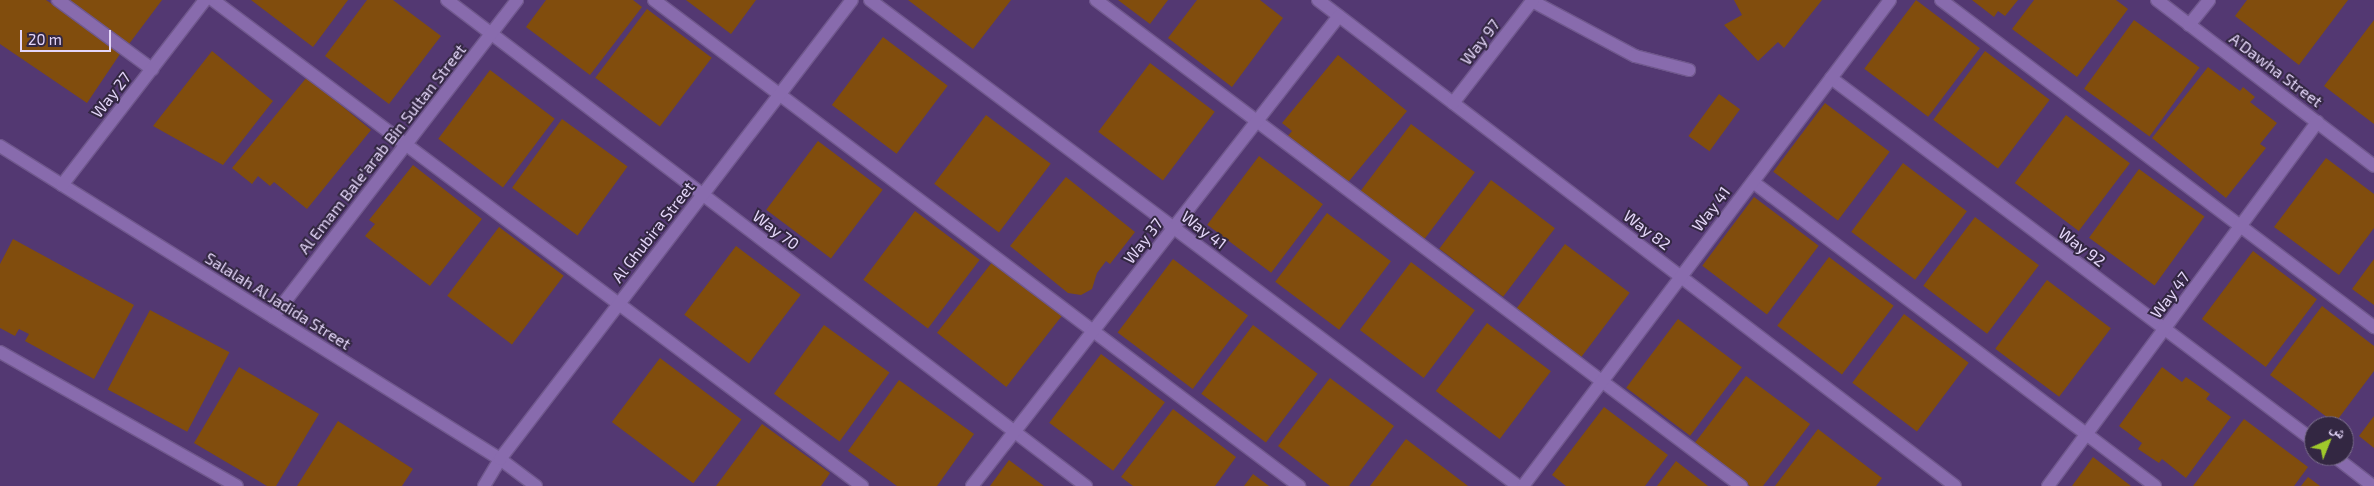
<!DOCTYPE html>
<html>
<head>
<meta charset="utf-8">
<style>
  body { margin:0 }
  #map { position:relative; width:2374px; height:486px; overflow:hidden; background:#533872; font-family:"Exo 2","Noto Naskh Arabic",sans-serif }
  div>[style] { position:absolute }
  .building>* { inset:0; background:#814d0d; transform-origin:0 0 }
  .roads { filter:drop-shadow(1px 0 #70588d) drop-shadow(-1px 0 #70588d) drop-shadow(0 1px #70588d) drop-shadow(0 -1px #70588d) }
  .minor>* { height:12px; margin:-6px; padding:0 6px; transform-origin:6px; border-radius:6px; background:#886bad }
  span { translate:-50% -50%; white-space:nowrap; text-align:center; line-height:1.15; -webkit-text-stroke:4px #332742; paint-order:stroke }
  .street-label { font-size:16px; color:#e4d6f9 }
  .north { position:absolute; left:2304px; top:416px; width:50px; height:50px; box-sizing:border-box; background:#332742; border:1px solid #7a6d8b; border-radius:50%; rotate:44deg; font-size:14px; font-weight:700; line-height:20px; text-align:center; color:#e4d6f9 }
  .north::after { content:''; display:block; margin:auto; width:18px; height:22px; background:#a0c92b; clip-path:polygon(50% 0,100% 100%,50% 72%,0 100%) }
  .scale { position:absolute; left:20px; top:30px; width:91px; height:22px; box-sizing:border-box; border:2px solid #e4d6f9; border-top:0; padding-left:6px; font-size:15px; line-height:18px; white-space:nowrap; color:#e4d6f9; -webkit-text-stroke:4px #332742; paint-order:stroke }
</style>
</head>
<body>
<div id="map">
  <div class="building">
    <div style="clip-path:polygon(0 0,46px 0,122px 51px,87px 103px,0 44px)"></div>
    <div style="clip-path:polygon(62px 0,162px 0,126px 48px)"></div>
    <div style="clip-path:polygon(251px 0,348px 0,313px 47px)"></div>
    <div style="clip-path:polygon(367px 0,393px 0,441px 36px,389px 104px,325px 56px)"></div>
    <div style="clip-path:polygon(546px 0,633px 0,642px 7px,590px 75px,526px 27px)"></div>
    <div style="clip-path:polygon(686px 0,756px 0,731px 34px)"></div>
    <div style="clip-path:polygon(908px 0,1011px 0,973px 49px)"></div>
    <div style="clip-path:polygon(1118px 0,1168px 0,1150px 24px)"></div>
    <div style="clip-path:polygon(1197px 0,1260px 0,1283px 18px,1232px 87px,1168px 38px)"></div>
    <div style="clip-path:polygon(1734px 0,1822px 0,1784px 48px,1778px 42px,1758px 61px,1724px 25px,1742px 15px)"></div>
    <div style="left:1916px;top:0;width:80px;height:86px;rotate:37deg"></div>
    <div style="clip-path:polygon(1972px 0,2018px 0,2005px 16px,1998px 11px,1994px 17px)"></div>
    <div style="clip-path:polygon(2034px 0,2116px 0,2128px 9px,2077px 77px,2012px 29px)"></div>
    <div style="clip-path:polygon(2247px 0,2348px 0,2299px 65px,2235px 16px)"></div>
    <div style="left:647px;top:9px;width:81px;height:86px;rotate:37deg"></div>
    <div style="left:2134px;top:20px;width:81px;height:85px;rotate:36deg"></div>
    <div style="clip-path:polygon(2374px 20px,2374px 124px,2324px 86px)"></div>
    <div style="left:883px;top:37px;width:81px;height:85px;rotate:37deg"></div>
    <div style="clip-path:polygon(212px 51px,273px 101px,223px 165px,153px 126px)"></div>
    <div style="left:1985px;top:51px;width:81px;height:86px;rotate:37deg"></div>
    <div style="clip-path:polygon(1338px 55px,1407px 111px,1345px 186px,1286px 138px,1292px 131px,1282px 123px)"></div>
    <div style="left:1150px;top:63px;width:81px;height:86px;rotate:37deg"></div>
    <div style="clip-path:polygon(2208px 67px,2240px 91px,2243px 87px,2255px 97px,2250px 102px,2277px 123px,2260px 144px,2266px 148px,2226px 198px,2152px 138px)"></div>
    <div style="left:490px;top:70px;width:81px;height:86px;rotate:37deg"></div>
    <div style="clip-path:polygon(307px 77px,371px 130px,307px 209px,274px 182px,270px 186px,258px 176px,252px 184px,232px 168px)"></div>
    <div style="left:1719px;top:94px;width:26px;height:52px;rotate:36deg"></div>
    <div style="left:1825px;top:103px;width:81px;height:86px;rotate:37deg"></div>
    <div style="left:986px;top:115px;width:81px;height:86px;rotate:37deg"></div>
    <div style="left:2066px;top:115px;width:80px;height:85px;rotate:37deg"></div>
    <div style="left:562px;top:119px;width:81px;height:85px;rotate:36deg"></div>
    <div style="left:1411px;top:124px;width:80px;height:86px;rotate:37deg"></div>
    <div style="left:818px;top:141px;width:81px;height:86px;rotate:37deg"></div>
    <div style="left:1259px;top:156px;width:80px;height:86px;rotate:37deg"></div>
    <div style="clip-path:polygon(2326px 158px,2374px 194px,2374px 228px,2339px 275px,2274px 227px)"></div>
    <div style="left:1903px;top:163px;width:80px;height:86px;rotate:37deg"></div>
    <div style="clip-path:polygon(413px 165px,482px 219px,430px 286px,365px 236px,375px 224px,369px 220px)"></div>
    <div style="left:2139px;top:169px;width:81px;height:85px;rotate:36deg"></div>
    <div style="clip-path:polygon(1066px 177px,1135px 232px,1110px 264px,1106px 261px,1097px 273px,1092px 289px,1081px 295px,1068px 293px,1010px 246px)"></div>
    <div style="left:1491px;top:180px;width:80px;height:86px;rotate:37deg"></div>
    <div style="left:1754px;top:197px;width:81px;height:86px;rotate:37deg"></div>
    <div style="left:915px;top:211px;width:81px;height:86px;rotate:37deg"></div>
    <div style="left:1327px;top:213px;width:80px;height:86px;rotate:37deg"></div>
    <div style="left:1975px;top:217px;width:80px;height:86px;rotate:37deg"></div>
    <div style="left:499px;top:227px;width:81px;height:86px;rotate:37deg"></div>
    <div style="clip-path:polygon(13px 239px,134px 305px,94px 379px,25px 341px,29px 334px,19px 329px,15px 336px,0 328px,0 264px)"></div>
    <div style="left:1565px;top:244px;width:81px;height:86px;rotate:37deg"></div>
    <div style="left:736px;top:246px;width:81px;height:86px;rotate:37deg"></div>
    <div style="left:2253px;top:251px;width:80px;height:85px;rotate:37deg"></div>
    <div style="left:1829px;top:257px;width:81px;height:86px;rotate:37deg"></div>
    <div style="left:1173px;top:259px;width:94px;height:92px;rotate:37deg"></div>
    <div style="clip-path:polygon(2374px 259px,2374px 305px,2352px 289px)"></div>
    <div style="left:993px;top:261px;width:88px;height:91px;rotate:38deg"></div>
    <div style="left:1411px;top:262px;width:80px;height:85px;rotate:37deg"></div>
    <div style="left:2047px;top:280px;width:80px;height:86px;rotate:37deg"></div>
    <div style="clip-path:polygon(2322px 306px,2374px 346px,2374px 371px,2335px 423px,2270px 375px)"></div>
    <div style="left:150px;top:310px;width:90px;height:90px;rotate:28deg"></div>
    <div style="left:1904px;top:314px;width:81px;height:86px;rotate:37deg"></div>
    <div style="left:1678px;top:319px;width:80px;height:86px;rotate:37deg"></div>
    <div style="left:1487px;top:323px;width:80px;height:85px;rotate:37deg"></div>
    <div style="left:824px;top:325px;width:81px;height:85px;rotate:36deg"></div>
    <div style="left:1253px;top:325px;width:81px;height:86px;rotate:37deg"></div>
    <div style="left:1101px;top:354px;width:80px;height:86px;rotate:37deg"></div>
    <div style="left:660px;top:358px;width:102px;height:80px;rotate:37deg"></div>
    <div style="clip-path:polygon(239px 367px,319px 414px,276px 486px,267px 486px,194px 443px)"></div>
    <div style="clip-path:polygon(2162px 367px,2182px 382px,2186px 377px,2210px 394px,2206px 399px,2231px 417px,2186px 478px,2162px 459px,2159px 463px,2138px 449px,2142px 443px,2119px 426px)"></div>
    <div style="clip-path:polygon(1746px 376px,1810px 424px,1763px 486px,1750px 486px,1694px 444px)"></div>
    <div style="clip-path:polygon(1330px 378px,1394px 426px,1349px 486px,1330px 486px,1278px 446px)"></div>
    <div style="clip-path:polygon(899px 380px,974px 434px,937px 486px,897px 486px,848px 451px)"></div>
    <div style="clip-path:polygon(1604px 407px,1668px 455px,1645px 486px,1566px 486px,1552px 475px)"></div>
    <div style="clip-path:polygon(1173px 409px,1236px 457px,1215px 486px,1133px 486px,1121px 477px)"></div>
    <div style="clip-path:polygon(2374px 416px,2374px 448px,2359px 436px)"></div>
    <div style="clip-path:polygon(2244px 419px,2308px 467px,2294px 486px,2193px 486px)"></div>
    <div style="clip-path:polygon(338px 421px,413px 469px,402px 486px,297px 486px)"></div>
    <div style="clip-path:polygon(762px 424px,830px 473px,821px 486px,716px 486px)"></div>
    <div style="clip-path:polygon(1818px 429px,1882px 478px,1876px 486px,1775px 486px)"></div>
    <div style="clip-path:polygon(1406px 439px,1468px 486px,1370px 486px)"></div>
    <div style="clip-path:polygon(2093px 457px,2131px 486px,2072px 486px)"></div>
    <div style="clip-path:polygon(1009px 460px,1044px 486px,990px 486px)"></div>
    <div style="clip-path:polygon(1676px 461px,1708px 486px,1657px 486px)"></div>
    <div style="clip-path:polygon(1253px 474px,1269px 486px,1244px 486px)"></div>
    <div style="clip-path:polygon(2308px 477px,2320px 486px,2301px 486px)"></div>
  </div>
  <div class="roads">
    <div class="minor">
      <div style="left:58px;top:0;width:117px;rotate:36.3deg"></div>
      <div style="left:213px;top:0;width:811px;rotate:36.83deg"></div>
      <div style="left:447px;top:0;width:803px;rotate:37.26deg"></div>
      <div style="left:654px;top:0;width:808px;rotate:37deg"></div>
      <div style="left:870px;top:0;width:810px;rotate:36.87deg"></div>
      <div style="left:1096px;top:0;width:808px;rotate:37deg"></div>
      <div style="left:1318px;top:0;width:801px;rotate:37.34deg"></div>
      <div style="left:1941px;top:0;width:543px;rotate:37.06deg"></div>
      <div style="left:2157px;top:0;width:273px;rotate:37.4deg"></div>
      <div style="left:1532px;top:1px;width:117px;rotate:28.1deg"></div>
      <div style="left:1635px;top:56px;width:56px;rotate:14.5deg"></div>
      <div style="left:2189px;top:25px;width:32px;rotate:-51deg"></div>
      <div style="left:1831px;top:78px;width:604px;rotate:36.93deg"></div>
      <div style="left:1453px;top:103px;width:130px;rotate:-52.2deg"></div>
      <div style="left:0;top:146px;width:590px;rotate:32.05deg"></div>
      <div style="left:500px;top:459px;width:45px;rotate:36.9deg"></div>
      <div style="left:1753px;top:182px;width:504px;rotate:37.1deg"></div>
      <div style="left:62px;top:185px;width:234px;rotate:-52.3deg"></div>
      <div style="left:273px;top:317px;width:400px;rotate:-52.4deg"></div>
      <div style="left:0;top:352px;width:272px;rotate:29.5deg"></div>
      <div style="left:2334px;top:456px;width:49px;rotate:37.6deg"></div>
      <div style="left:484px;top:486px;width:31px;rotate:-59deg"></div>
      <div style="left:500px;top:459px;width:578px;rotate:-52.52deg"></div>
      <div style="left:972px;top:486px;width:596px;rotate:-52.02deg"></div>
      <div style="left:1523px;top:486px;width:609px;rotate:-52.94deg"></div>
      <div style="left:2048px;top:486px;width:453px;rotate:-53.5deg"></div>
    </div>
  </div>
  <div class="street-label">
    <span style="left:1480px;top:42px;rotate:-52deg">Way 97</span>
    <span style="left:2276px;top:70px;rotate:37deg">A'Dawha Street</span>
    <span style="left:111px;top:95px;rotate:-52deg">Way 27</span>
    <span style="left:382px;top:149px;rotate:-52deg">Al Emam Bale'arab Bin Sultan Street</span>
    <span style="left:1711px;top:209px;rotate:-53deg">Way 41</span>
    <span style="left:776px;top:230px;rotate:37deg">Way 70</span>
    <span style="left:1204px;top:230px;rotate:37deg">Way 41</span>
    <span style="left:1647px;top:230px;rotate:37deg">Way 82</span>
    <span style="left:653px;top:232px;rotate:-52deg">Al Ghubira Street</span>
    <span style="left:1143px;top:241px;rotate:-52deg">Way 37</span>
    <span style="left:2082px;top:247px;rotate:37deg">Way 92</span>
    <span style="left:2170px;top:295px;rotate:-53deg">Way 47</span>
    <span style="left:278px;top:301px;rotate:32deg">Salalah Al Jadida Street</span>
  </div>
  <div class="north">ش</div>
  <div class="scale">20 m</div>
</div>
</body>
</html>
